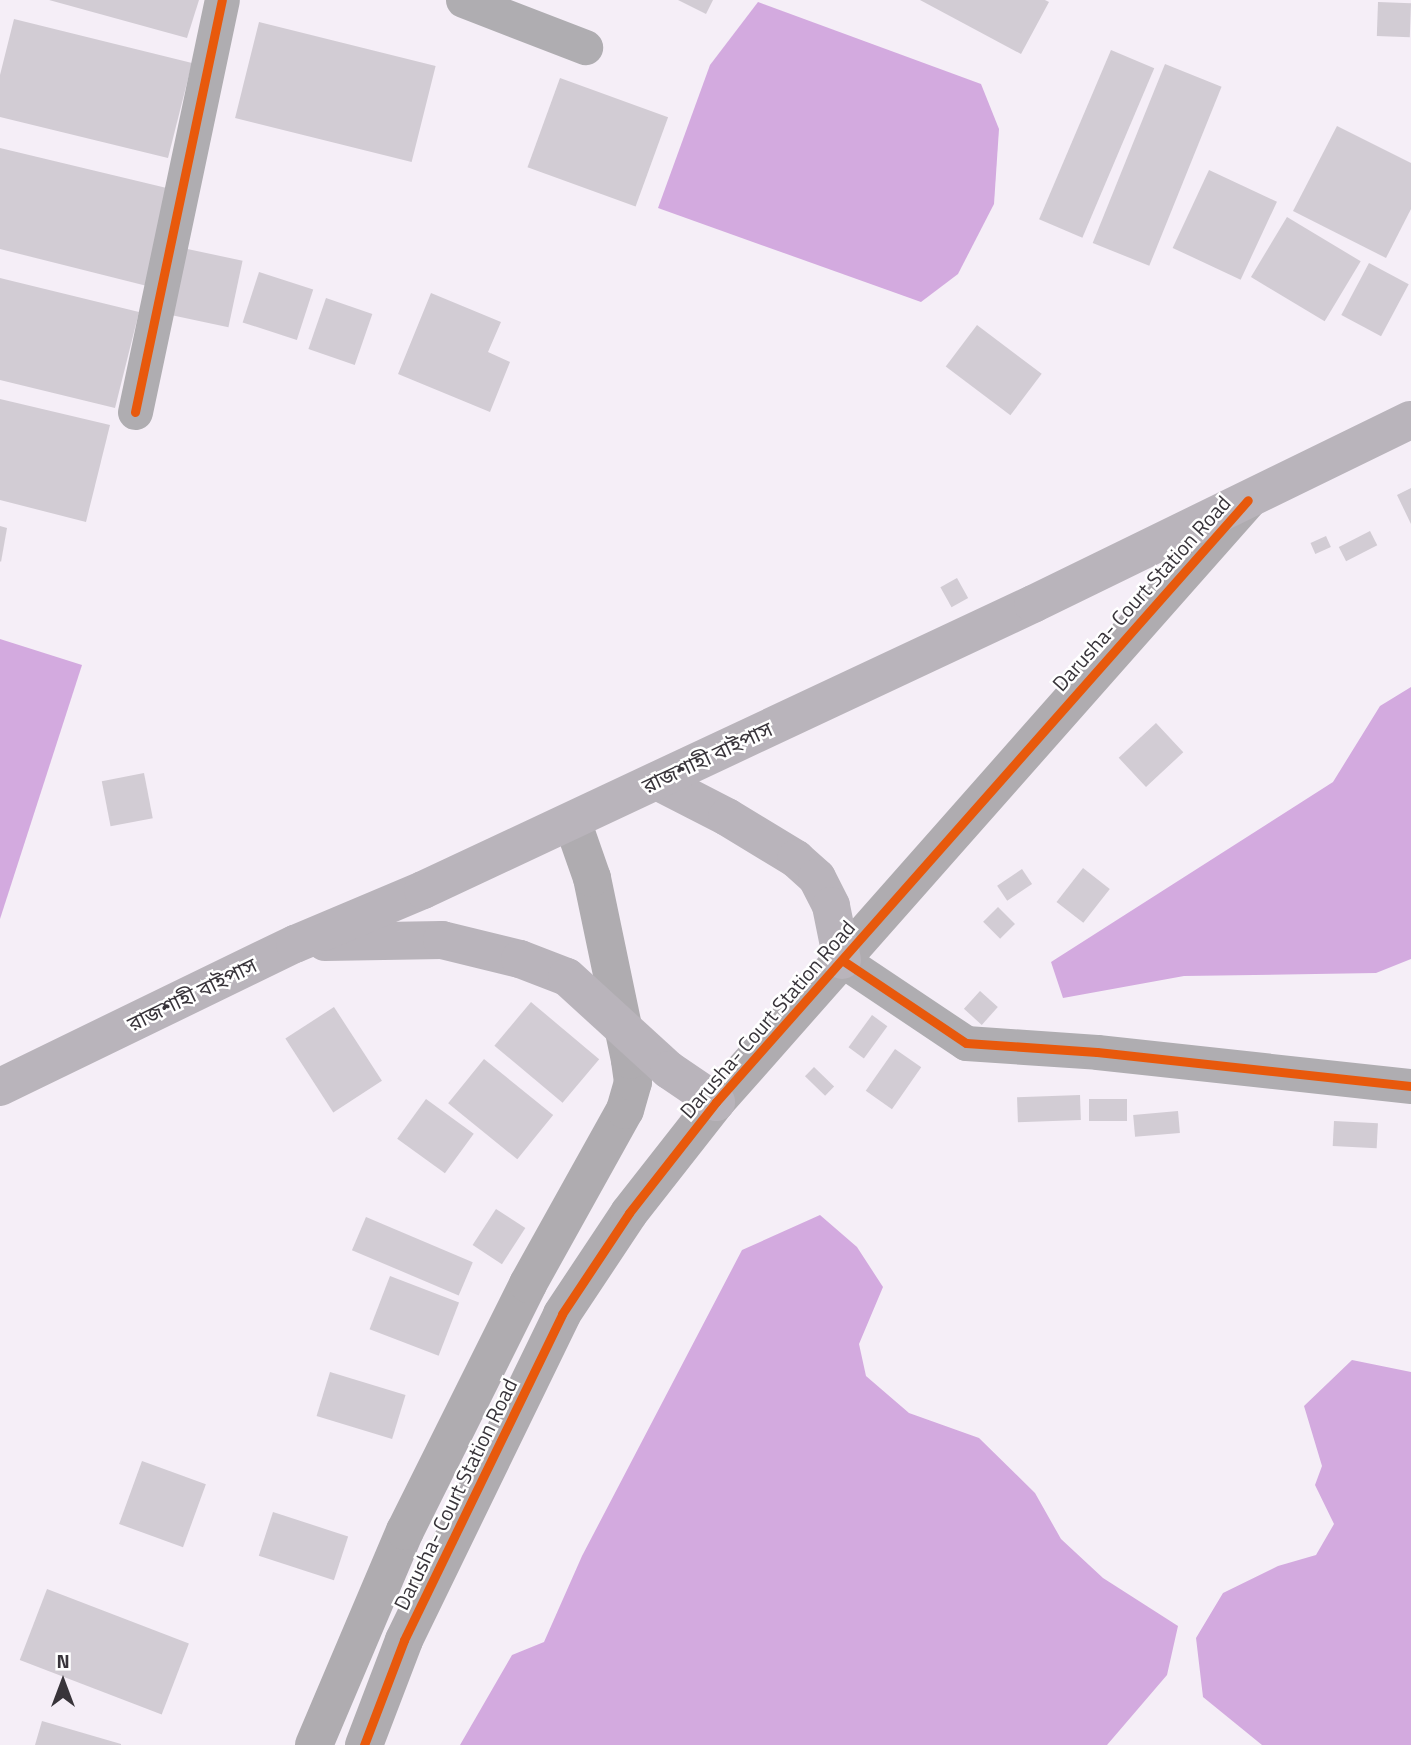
<!DOCTYPE html>
<html>
<head>
<meta charset="utf-8">
<style>
  body { margin:0 }
  #map { position:relative; width:1411px; height:1745px; overflow:hidden; background:#f5eef7; font-family:"Titillium Web","Noto Sans Bengali",sans-serif }
  div>[style] { position:absolute }
  .water>* { inset:0; background:#d3aadf }
  .building>* { inset:0; background:#d2ccd4; transform-origin:0 0 }
  .street>* { height:35px; margin:-17.5px; padding:0 17.5px; transform-origin:17.5px; border-radius:17.5px; background:#afadb1 }
  .secondary>* { height:38px; margin:-19px; padding:0 19px; transform-origin:19px; border-radius:19px; background:#afacb0 }
  .highway>* { height:38px; margin:-19px; padding:0 19px; transform-origin:19px; border-radius:19px; background:#b9b4bb }
  .cycleway>* { height:9px; margin:-4.5px; padding:0 4.5px; transform-origin:4.5px; border-radius:4.5px; background:#e8590c }
  span { translate:-50% -50%; white-space:nowrap; text-align:center; line-height:1.15; -webkit-text-stroke:5px #fff; paint-order:stroke }
  .street-label { font-size:21px; color:#38343a }
  .north { position:absolute; left:28px; top:1647px; width:70px; height:70px; -webkit-text-stroke:5px #fff; paint-order:stroke; rotate:0deg; font-size:19px; font-weight:700; line-height:28px; text-align:center; color:#38343a }
  .north::after { content:''; display:block; margin:auto; width:24px; height:32px; background:#38343a; clip-path:polygon(50% 0,100% 100%,50% 72%,0 100%) }
</style>
</head>
<body>
<div id="map">
  <div class="water">
    <div style="clip-path:polygon(758px 2px,981px 84px,999px 129px,994px 204px,958px 274px,921px 302px,658px 208px,710px 65px)"></div>
    <div style="clip-path:polygon(0 639px,82px 665px,0 919px)"></div>
    <div style="clip-path:polygon(1411px 687px,1411px 959px,1376px 973px,1184px 976px,1063px 998px,1051px 962px,1333px 782px,1380px 706px)"></div>
    <div style="clip-path:polygon(820px 1215px,857px 1247px,883px 1287px,859px 1344px,866px 1376px,909px 1413px,979px 1438px,1035px 1493px,1061px 1539px,1103px 1578px,1178px 1626px,1167px 1675px,1107px 1745px,460px 1745px,512px 1655px,544px 1642px,582px 1556px,742px 1250px)"></div>
    <div style="clip-path:polygon(1352px 1360px,1411px 1372px,1411px 1745px,1262px 1745px,1203px 1697px,1196px 1638px,1223px 1593px,1278px 1566px,1316px 1555px,1334px 1524px,1315px 1485px,1322px 1466px,1304px 1406px)"></div>
  </div>
  <div class="building">
    <div style="clip-path:polygon(49px 0,199px 0,187px 38px)"></div>
    <div style="clip-path:polygon(678px 0,713px 0,706px 14px)"></div>
    <div style="clip-path:polygon(920px 0,1045px 0,1049px 2px,1021px 54px)"></div>
    <div style="left:1378px;top:2px;width:33px;height:34px;rotate:2deg"></div>
    <div style="clip-path:polygon(14px 19px,192px 63px,168px 158px,0 117px,0 75px)"></div>
    <div style="left:259px;top:22px;width:182px;height:99px;rotate:14deg"></div>
    <div style="left:1111px;top:50px;width:47px;height:184px;rotate:23deg"></div>
    <div style="left:1165px;top:64px;width:61px;height:193px;rotate:22deg"></div>
    <div style="left:560px;top:78px;width:115px;height:95px;rotate:20deg"></div>
    <div style="clip-path:polygon(1337px 126px,1411px 163px,1411px 209px,1386px 258px,1293px 211px)"></div>
    <div style="clip-path:polygon(0 148px,175px 190px,151px 287px,0 249px)"></div>
    <div style="left:1209px;top:170px;width:75px;height:86px;rotate:25deg"></div>
    <div style="left:1287px;top:217px;width:86px;height:70px;rotate:31deg"></div>
    <div style="left:178px;top:247px;width:66px;height:68px;rotate:12deg"></div>
    <div style="left:1369px;top:263px;width:45px;height:59px;rotate:28deg"></div>
    <div style="left:259px;top:272px;width:57px;height:53px;rotate:18deg"></div>
    <div style="clip-path:polygon(0 278px,139px 312px,115px 408px,0 380px)"></div>
    <div style="clip-path:polygon(431px 293px,501px 322px,488px 352px,510px 362px,490px 412px,398px 374px)"></div>
    <div style="left:326px;top:298px;width:49px;height:54px;rotate:19deg"></div>
    <div style="left:977px;top:325px;width:81px;height:52px;rotate:37deg"></div>
    <div style="clip-path:polygon(0 399px,110px 425px,86px 522px,0 500px)"></div>
    <div style="clip-path:polygon(1411px 488px,1411px 524px,1397px 495px)"></div>
    <div style="clip-path:polygon(0 526px,7px 528px,1px 562px,0 561px)"></div>
    <div style="left:1370px;top:531px;width:16px;height:35px;rotate:63deg"></div>
    <div style="left:1326px;top:536px;width:12px;height:17px;rotate:66deg"></div>
    <div style="left:957px;top:578px;width:23px;height:19px;rotate:61deg"></div>
    <div style="left:1156px;top:723px;width:40px;height:51px;rotate:47deg"></div>
    <div style="left:144px;top:773px;width:46px;height:43px;rotate:79deg"></div>
    <div style="left:1083px;top:868px;width:34px;height:43px;rotate:38deg"></div>
    <div style="left:1022px;top:869px;width:18px;height:30px;rotate:56deg"></div>
    <div style="left:998px;top:907px;width:24px;height:21px;rotate:45deg"></div>
    <div style="left:980px;top:991px;width:24px;height:24px;rotate:42deg"></div>
    <div style="left:531px;top:1002px;width:89px;height:57px;rotate:40deg"></div>
    <div style="left:334px;top:1007px;width:88px;height:58px;rotate:57deg"></div>
    <div style="left:872px;top:1015px;width:19px;height:40px;rotate:36deg"></div>
    <div style="left:895px;top:1049px;width:32px;height:51px;rotate:35deg"></div>
    <div style="left:484px;top:1059px;width:89px;height:57px;rotate:39deg"></div>
    <div style="left:814px;top:1067px;width:28px;height:13px;rotate:44deg"></div>
    <div style="left:1080px;top:1095px;width:25px;height:63px;rotate:88deg"></div>
    <div style="left:426px;top:1099px;width:59px;height:49px;rotate:36deg"></div>
    <div style="left:1089px;top:1099px;width:38px;height:22px"></div>
    <div style="left:1178px;top:1111px;width:22px;height:45px;rotate:85deg"></div>
    <div style="left:1334px;top:1121px;width:44px;height:25px;rotate:3deg"></div>
    <div style="left:496px;top:1209px;width:35px;height:43px;rotate:33deg"></div>
    <div style="left:366px;top:1217px;width:116px;height:36px;rotate:23deg"></div>
    <div style="left:390px;top:1276px;width:74px;height:57px;rotate:21deg"></div>
    <div style="left:330px;top:1372px;width:79px;height:46px;rotate:17deg"></div>
    <div style="left:142px;top:1461px;width:68px;height:67px;rotate:20deg"></div>
    <div style="left:273px;top:1512px;width:79px;height:46px;rotate:18deg"></div>
    <div style="left:47px;top:1589px;width:152px;height:76px;rotate:21deg"></div>
    <div style="clip-path:polygon(42px 1721px,121px 1744px,121px 1745px,35px 1745px)"></div>
  </div>
  <div class="street">
    <div style="left:463px;top:0;width:131px;rotate:21.1deg"></div>
    <div style="left:135px;top:412px;width:421px;rotate:-78.1deg"></div>
    <div style="left:842px;top:960px;width:149px;rotate:33.8deg"></div>
    <div style="left:966px;top:1043px;width:131px;rotate:3.9deg"></div>
    <div style="left:1097px;top:1052px;width:316px;rotate:6.2deg"></div>
  </div>
  <div class="secondary">
    <div style="left:314px;top:1745px;width:233px;rotate:-67deg"></div>
    <div style="left:405px;top:1531px;width:276px;rotate:-63.5deg"></div>
    <div style="left:528px;top:1284px;width:199px;rotate:-60.9deg"></div>
    <div style="left:625px;top:1110px;width:29px;rotate:-74deg"></div>
    <div style="left:633px;top:1082px;width:22px;rotate:-98deg"></div>
    <div style="left:630px;top:1060px;width:186px;rotate:-101.8deg"></div>
    <div style="left:592px;top:878px;width:60px;rotate:-109.3deg"></div>
    <div style="left:364px;top:1745px;width:112px;rotate:-69.1deg"></div>
    <div style="left:404px;top:1640px;width:362px;rotate:-64.1deg"></div>
    <div style="left:562px;top:1314px;width:121px;rotate:-56.4deg"></div>
    <div style="left:629px;top:1213px;width:141px;rotate:-51.9deg"></div>
    <div style="left:716px;top:1102px;width:803px;rotate:-48.53deg"></div>
  </div>
  <div class="highway">
    <div style="left:657px;top:781px;width:79px;rotate:27.2deg"></div>
    <div style="left:727px;top:817px;width:81px;rotate:31.3deg"></div>
    <div style="left:796px;top:859px;width:28px;rotate:42deg"></div>
    <div style="left:817px;top:878px;width:31px;rotate:63deg"></div>
    <div style="left:831px;top:906px;width:55px;rotate:78.5deg"></div>
    <div style="left:325px;top:942px;width:117px;rotate:-1deg"></div>
    <div style="left:442px;top:940px;width:80px;rotate:13.7deg"></div>
    <div style="left:520px;top:959px;width:50px;rotate:21deg"></div>
    <div style="left:567px;top:977px;width:138px;rotate:42.4deg"></div>
    <div style="left:669px;top:1070px;width:57px;rotate:34.2deg"></div>
    <div style="left:0;top:1087px;width:328px;rotate:-25.9deg"></div>
    <div style="left:295px;top:944px;width:139px;rotate:-22.9deg"></div>
    <div style="left:423px;top:890px;width:674px;rotate:-25.12deg"></div>
    <div style="left:1033px;top:604px;width:420px;rotate:-26deg"></div>
  </div>
  <div class="cycleway">
    <div style="left:135px;top:412px;width:421px;rotate:-78.1deg"></div>
    <div style="left:842px;top:960px;width:149px;rotate:33.8deg"></div>
    <div style="left:966px;top:1043px;width:131px;rotate:3.9deg"></div>
    <div style="left:1097px;top:1052px;width:316px;rotate:6.2deg"></div>
    <div style="left:364px;top:1745px;width:112px;rotate:-69.1deg"></div>
    <div style="left:404px;top:1640px;width:362px;rotate:-64.1deg"></div>
    <div style="left:562px;top:1314px;width:121px;rotate:-56.4deg"></div>
    <div style="left:629px;top:1213px;width:141px;rotate:-51.9deg"></div>
    <div style="left:716px;top:1102px;width:803px;rotate:-48.53deg"></div>
  </div>
  <div class="street-label">
    <span style="left:1141px;top:593px;rotate:-48deg">Darusha- Court Station Road</span>
    <span style="left:707px;top:757px;rotate:-25deg">রাজশাহী বাইপাস</span>
    <span style="left:192px;top:994px;rotate:-26deg">রাজশাহী বাইপাস</span>
    <span style="left:767px;top:1019px;rotate:-49deg">Darusha- Court Station Road</span>
    <span style="left:455px;top:1494px;rotate:-64deg">Darusha- Court Station Road</span>
  </div>
  <div class="north">N</div>
</div>
</body>
</html>
